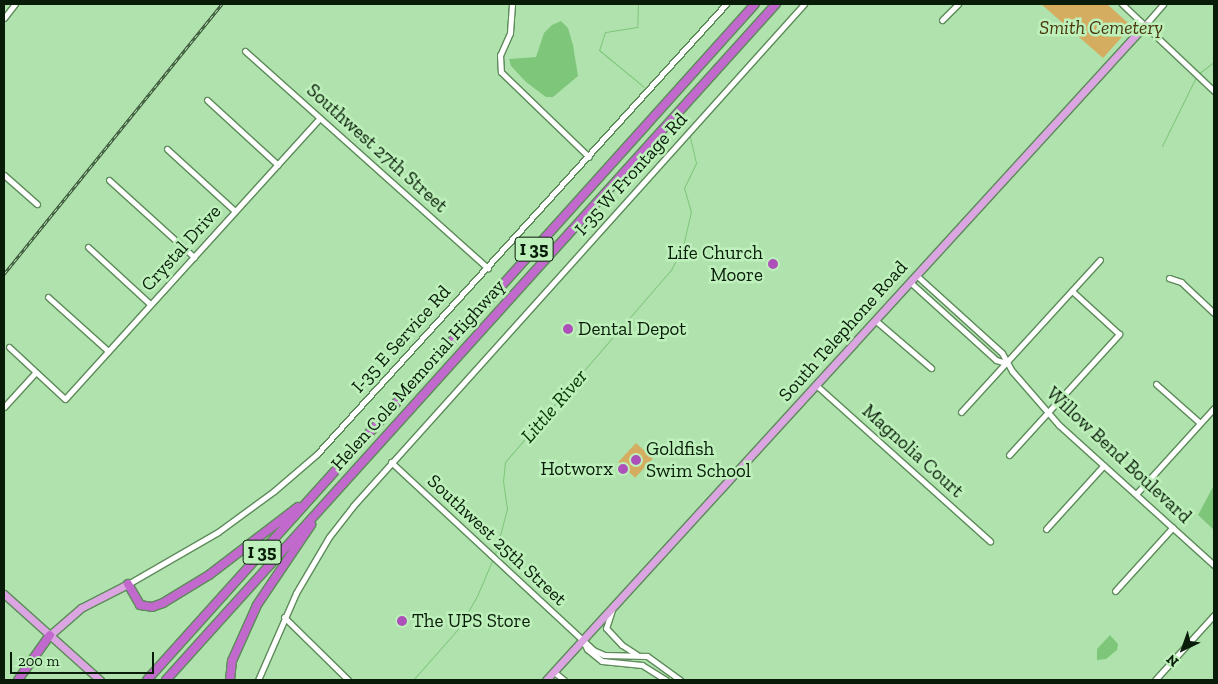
<!DOCTYPE html>
<html>
<head>
<meta charset="utf-8">
<style>
  body { margin:0 }
  #map { position:relative; width:1218px; height:684px; overflow:hidden; background:#b0e2ad; font-family:"Zilla Slab",serif }
  div>[style] { position:absolute }
  .green>* { inset:0; background:#d4ad60; transform-origin:0 0 }
  .water>* { inset:0; background:#7ec77a }
  .stream>* { height:1px; margin:-0.5px; padding:0 0.5px; transform-origin:0.5px; border-radius:0.5px; background:#7ec77a }
  .roads { filter:drop-shadow(1px 0 #5d8b5a) drop-shadow(-1px 0 #5d8b5a) drop-shadow(0 1px #5d8b5a) drop-shadow(0 -1px #5d8b5a) }
  .minor>* { height:5px; margin:-2.5px; padding:0 2.5px; transform-origin:2.5px; border-radius:2.5px; background:#fff }
  .major>* { height:7px; margin:-3.5px; padding:0 3.5px; transform-origin:3.5px; border-radius:3.5px; background:#daa5e0 }
  .highway>* { height:8px; margin:-4px; padding:0 4px; transform-origin:4px; border-radius:4px; background:#c169cc }
  .rail>* { height:3px; margin-top:-1.5px; transform-origin:0; background:repeating-linear-gradient(90deg,#bdf0ba 0 4px,#365135 0 8px); box-sizing:border-box; border-block:1px solid #365135 }
  .dots>* { width:14px; height:14px; translate:-50% -50%; box-sizing:border-box; border:2px solid #bdf0ba; border-radius:50% }
  span { translate:-50% -50%; white-space:nowrap; text-align:center; line-height:1.15; -webkit-text-stroke:5px #bdf0ba; paint-order:stroke }
  .shield-label span { padding:1px 4px; background:#bdf0ba; border:1px solid; border-radius:4px; -webkit-text-stroke-width:0 }
  .shield-label { font-size:18px; color:#091c09; font-weight:700 }
  .park-label { font-size:19px; color:#49360a; font-style:italic }
  .street-label { font-size:19px; color:#091c09 }
  .poi-label { font-size:19px; color:#091c09 }
  .right { translate:-100% -50%; text-align:right }
  .left { translate:0 -50%; text-align:left }
  .water-label { font-size:20px; color:#003501; font-style:italic }
  .frame { position:absolute; inset:0; border:5px solid #091c09; pointer-events:none }
  .north { position:absolute; left:1158px; top:624px; width:50px; height:50px; -webkit-text-stroke:4px #bdf0ba; paint-order:stroke; rotate:222deg; font-size:14px; font-weight:700; line-height:20px; text-align:center; color:#091c09 }
  .north::after { content:''; display:block; margin:auto; width:18px; height:22px; background:#091c09; clip-path:polygon(50% 0,100% 100%,50% 72%,0 100%) }
  .scale { position:absolute; left:10px; top:652px; width:144px; height:22px; box-sizing:border-box; border:2px solid #091c09; border-top:0; padding-left:6px; font-size:15px; line-height:18px; white-space:nowrap; color:#091c09; -webkit-text-stroke:4px #bdf0ba; paint-order:stroke }
</style>
</head>
<body>
<div id="map">
  <div class="green">
    <div style="clip-path:polygon(1041px 4px,1107px 4px,1128px 23px,1130px 28px,1103px 58px)"></div>
    <div style="left:636px;top:443px;width:23px;height:26px;rotate:43deg"></div>
  </div>
  <div class="water">
    <div style="clip-path:polygon(561px 21px,568px 28px,573px 45px,578px 76px,553px 97px,546px 97px,526px 82px,511px 66px,509px 59px,536px 57px,544px 33px,552px 25px)"></div>
    <div style="clip-path:polygon(1214px 485px,1214px 530px,1198px 515px)"></div>
    <div style="clip-path:polygon(1110px 635px,1118px 644px,1117px 650px,1106px 659px,1097px 660px,1097px 649px)"></div>
  </div>
  <div class="stream">
    <div style="left:638px;top:4px;width:23px;rotate:92deg"></div>
    <div style="left:637px;top:27px;width:32px;rotate:171deg"></div>
    <div style="left:605px;top:32px;width:19px;rotate:108deg"></div>
    <div style="left:599px;top:50px;width:58px;rotate:39.4deg"></div>
    <div style="left:1198px;top:74px;width:20px;rotate:-37deg"></div>
    <div style="left:1162px;top:146px;width:77px;rotate:-63.8deg"></div>
    <div style="left:495px;top:554px;width:47px;rotate:-75.1deg"></div>
    <div style="left:507px;top:509px;width:28px;rotate:-98deg"></div>
    <div style="left:503px;top:481px;width:19px;rotate:-84deg"></div>
    <div style="left:505px;top:462px;width:254px;rotate:-49.2deg"></div>
    <div style="left:671px;top:270px;width:27px;rotate:-63deg"></div>
    <div style="left:683px;top:246px;width:35px;rotate:-77deg"></div>
    <div style="left:691px;top:212px;width:25px;rotate:-106deg"></div>
    <div style="left:684px;top:188px;width:28px;rotate:-64deg"></div>
    <div style="left:696px;top:163px;width:27px;rotate:-103deg"></div>
    <div style="left:413px;top:680px;width:68px;rotate:-48.6deg"></div>
    <div style="left:458px;top:629px;width:38px;rotate:-60deg"></div>
    <div style="left:477px;top:596px;width:39px;rotate:-67deg"></div>
  </div>
  <div class="roads">
    <div class="minor">
      <div style="left:512px;top:4px;width:29px;rotate:94deg"></div>
      <div style="left:510px;top:33px;width:24px;rotate:114deg"></div>
      <div style="left:500px;top:55px;width:17px;rotate:87deg"></div>
      <div style="left:501px;top:72px;width:122px;rotate:44deg"></div>
      <div style="left:1122px;top:4px;width:127px;rotate:43.4deg"></div>
      <div style="left:4px;top:18px;width:18px;rotate:-52deg"></div>
      <div style="left:942px;top:20px;width:23px;rotate:-45deg"></div>
      <div style="left:1145px;top:25px;width:28px;rotate:-49deg"></div>
      <div style="left:245px;top:51px;width:326px;rotate:41.8deg"></div>
      <div style="left:207px;top:100px;width:96px;rotate:42.5deg"></div>
      <div style="left:167px;top:149px;width:92px;rotate:42.4deg"></div>
      <div style="left:4px;top:175px;width:44px;rotate:41.3deg"></div>
      <div style="left:109px;top:180px;width:115px;rotate:42.2deg"></div>
      <div style="left:88px;top:247px;width:84px;rotate:42.6deg"></div>
      <div style="left:916px;top:275px;width:116px;rotate:42.2deg"></div>
      <div style="left:1002px;top:353px;width:21px;rotate:61deg"></div>
      <div style="left:1012px;top:371px;width:72px;rotate:49deg"></div>
      <div style="left:1059px;top:425px;width:209px;rotate:42.1deg"></div>
      <div style="left:1169px;top:278px;width:13px;rotate:18deg"></div>
      <div style="left:1181px;top:282px;width:45px;rotate:43.2deg"></div>
      <div style="left:910px;top:282px;width:116px;rotate:42.2deg"></div>
      <div style="left:996px;top:360px;width:10px;rotate:17deg"></div>
      <div style="left:48px;top:297px;width:81px;rotate:42deg"></div>
      <div style="left:875px;top:320px;width:74px;rotate:40.6deg"></div>
      <div style="left:9px;top:347px;width:76px;rotate:42.9deg"></div>
      <div style="left:65px;top:399px;width:379px;rotate:-47.8deg"></div>
      <div style="left:1156px;top:384px;width:59px;rotate:41.6deg"></div>
      <div style="left:816px;top:385px;width:234px;rotate:41.9deg"></div>
      <div style="left:4px;top:407px;width:47px;rotate:-47.6deg"></div>
      <div style="left:961px;top:412px;width:206px;rotate:-47.6deg"></div>
      <div style="left:1009px;top:455px;width:164px;rotate:-47.7deg"></div>
      <div style="left:1119px;top:334px;width:64px;rotate:-137.5deg"></div>
      <div style="left:391px;top:462px;width:276px;rotate:42.9deg"></div>
      <div style="left:593px;top:650px;width:12px;rotate:24deg"></div>
      <div style="left:604px;top:655px;width:43px;rotate:1.3deg"></div>
      <div style="left:647px;top:656px;width:41px;rotate:36deg"></div>
      <div style="left:1136px;top:494px;width:116px;rotate:-47.8deg"></div>
      <div style="left:1046px;top:529px;width:86px;rotate:-47.8deg"></div>
      <div style="left:128px;top:584px;width:104px;rotate:-30deg"></div>
      <div style="left:218px;top:532px;width:69px;rotate:-36.2deg"></div>
      <div style="left:274px;top:491px;width:57px;rotate:-40.7deg"></div>
      <div style="left:317px;top:454px;width:608px;rotate:-47.73deg"></div>
      <div style="left:1115px;top:591px;width:86px;rotate:-47.8deg"></div>
      <div style="left:612px;top:610px;width:19px;rotate:108deg"></div>
      <div style="left:606px;top:628px;width:23px;rotate:47deg"></div>
      <div style="left:622px;top:645px;width:17px;rotate:33deg"></div>
      <div style="left:284px;top:617px;width:90px;rotate:44.5deg"></div>
      <div style="left:584px;top:643px;width:7px;rotate:63deg"></div>
      <div style="left:587px;top:649px;width:19px;rotate:39deg"></div>
      <div style="left:602px;top:661px;width:40px;rotate:5.7deg"></div>
      <div style="left:642px;top:665px;width:28px;rotate:32deg"></div>
      <div style="left:554px;top:672px;width:13px;rotate:39deg"></div>
      <div style="left:258px;top:680px;width:95px;rotate:-66.4deg"></div>
      <div style="left:296px;top:593px;width:65px;rotate:-59.5deg"></div>
      <div style="left:329px;top:537px;width:39px;rotate:-52deg"></div>
      <div style="left:353px;top:506px;width:675px;rotate:-48.06deg"></div>
      <div style="left:1155px;top:680px;width:88px;rotate:-47.8deg"></div>
    </div>
    <div class="major">
      <div style="left:4px;top:594px;width:129px;rotate:41.9deg"></div>
      <div style="left:50px;top:635px;width:41px;rotate:-41.1deg"></div>
      <div style="left:81px;top:608px;width:53px;rotate:-27.1deg"></div>
      <div style="left:546px;top:680px;width:888px;rotate:-47.56deg"></div>
    </div>
    <div class="highway">
      <div style="left:128px;top:584px;width:24px;rotate:60deg"></div>
      <div style="left:140px;top:605px;width:12px;rotate:9deg"></div>
      <div style="left:152px;top:607px;width:12px;rotate:-20deg"></div>
      <div style="left:163px;top:603px;width:54px;rotate:-31.3deg"></div>
      <div style="left:209px;top:575px;width:112px;rotate:-37.4deg"></div>
      <div style="left:18px;top:680px;width:55px;rotate:-54.6deg"></div>
      <div style="left:147px;top:680px;width:909px;rotate:-48.03deg"></div>
      <div style="left:166px;top:680px;width:911px;rotate:-47.94deg"></div>
      <div style="left:230px;top:680px;width:19px;rotate:-84deg"></div>
      <div style="left:232px;top:661px;width:61px;rotate:-65.9deg"></div>
      <div style="left:257px;top:605px;width:97px;rotate:-56deg"></div>
    </div>
  </div>
  <div class="rail">
    <div style="left:4px;top:274px;width:347px;rotate:-51.1deg"></div>
  </div>
  <div class="dots">
    <div style="left:773px;top:264px;background:#ae50b9"></div>
    <div style="left:568px;top:329px;background:#ae50b9"></div>
    <div style="left:636px;top:460px;background:#ae50b9"></div>
    <div style="left:623px;top:469px;background:#ae50b9"></div>
    <div style="left:402px;top:621px;background:#ae50b9"></div>
  </div>
  <div class="shield-label">
    <span style="left:534px;top:249px">I 35</span>
    <span style="left:262px;top:552px">I 35</span>
  </div>
  <div class="park-label">
    <span style="left:1101px;top:28px">Smith Cemetery</span>
  </div>
  <div class="street-label">
    <span style="left:377px;top:148px;rotate:42deg">Southwest 27th Street</span>
    <span style="left:631px;top:174px;rotate:-48deg">I-35 W Frontage Rd</span>
    <span style="left:181px;top:248px;rotate:-48deg">Crystal Drive</span>
    <span style="left:843px;top:331px;rotate:-48deg">South Telephone Road</span>
    <span style="left:401px;top:339px;rotate:-48deg">I-35 E Service Rd</span>
    <span style="left:418px;top:375px;rotate:-48deg">Helen Cole Memorial Highway</span>
    <span style="left:913px;top:451px;rotate:42deg">Magnolia Court</span>
    <span style="left:1119px;top:455px;rotate:43deg">Willow Bend Boulevard</span>
    <span style="left:497px;top:540px;rotate:43deg">Southwest 25th Street</span>
  </div>
  <div class="poi-label">
    <span class="right" style="left:763px;top:264px">Life Church<br>Moore</span>
    <span class="left" style="left:578px;top:329px">Dental Depot</span>
    <span class="left" style="left:646px;top:460px">Goldfish<br>Swim School</span>
    <span class="right" style="left:613px;top:469px">Hotworx</span>
    <span class="left" style="left:412px;top:621px">The UPS Store</span>
  </div>
  <div class="water-label">
    <span style="left:554px;top:406px;rotate:-49deg">Little River</span>
  </div>
  <div class="frame"></div>
  <div class="north">N</div>
  <div class="scale">200 m</div>
</div>
</body>
</html>
